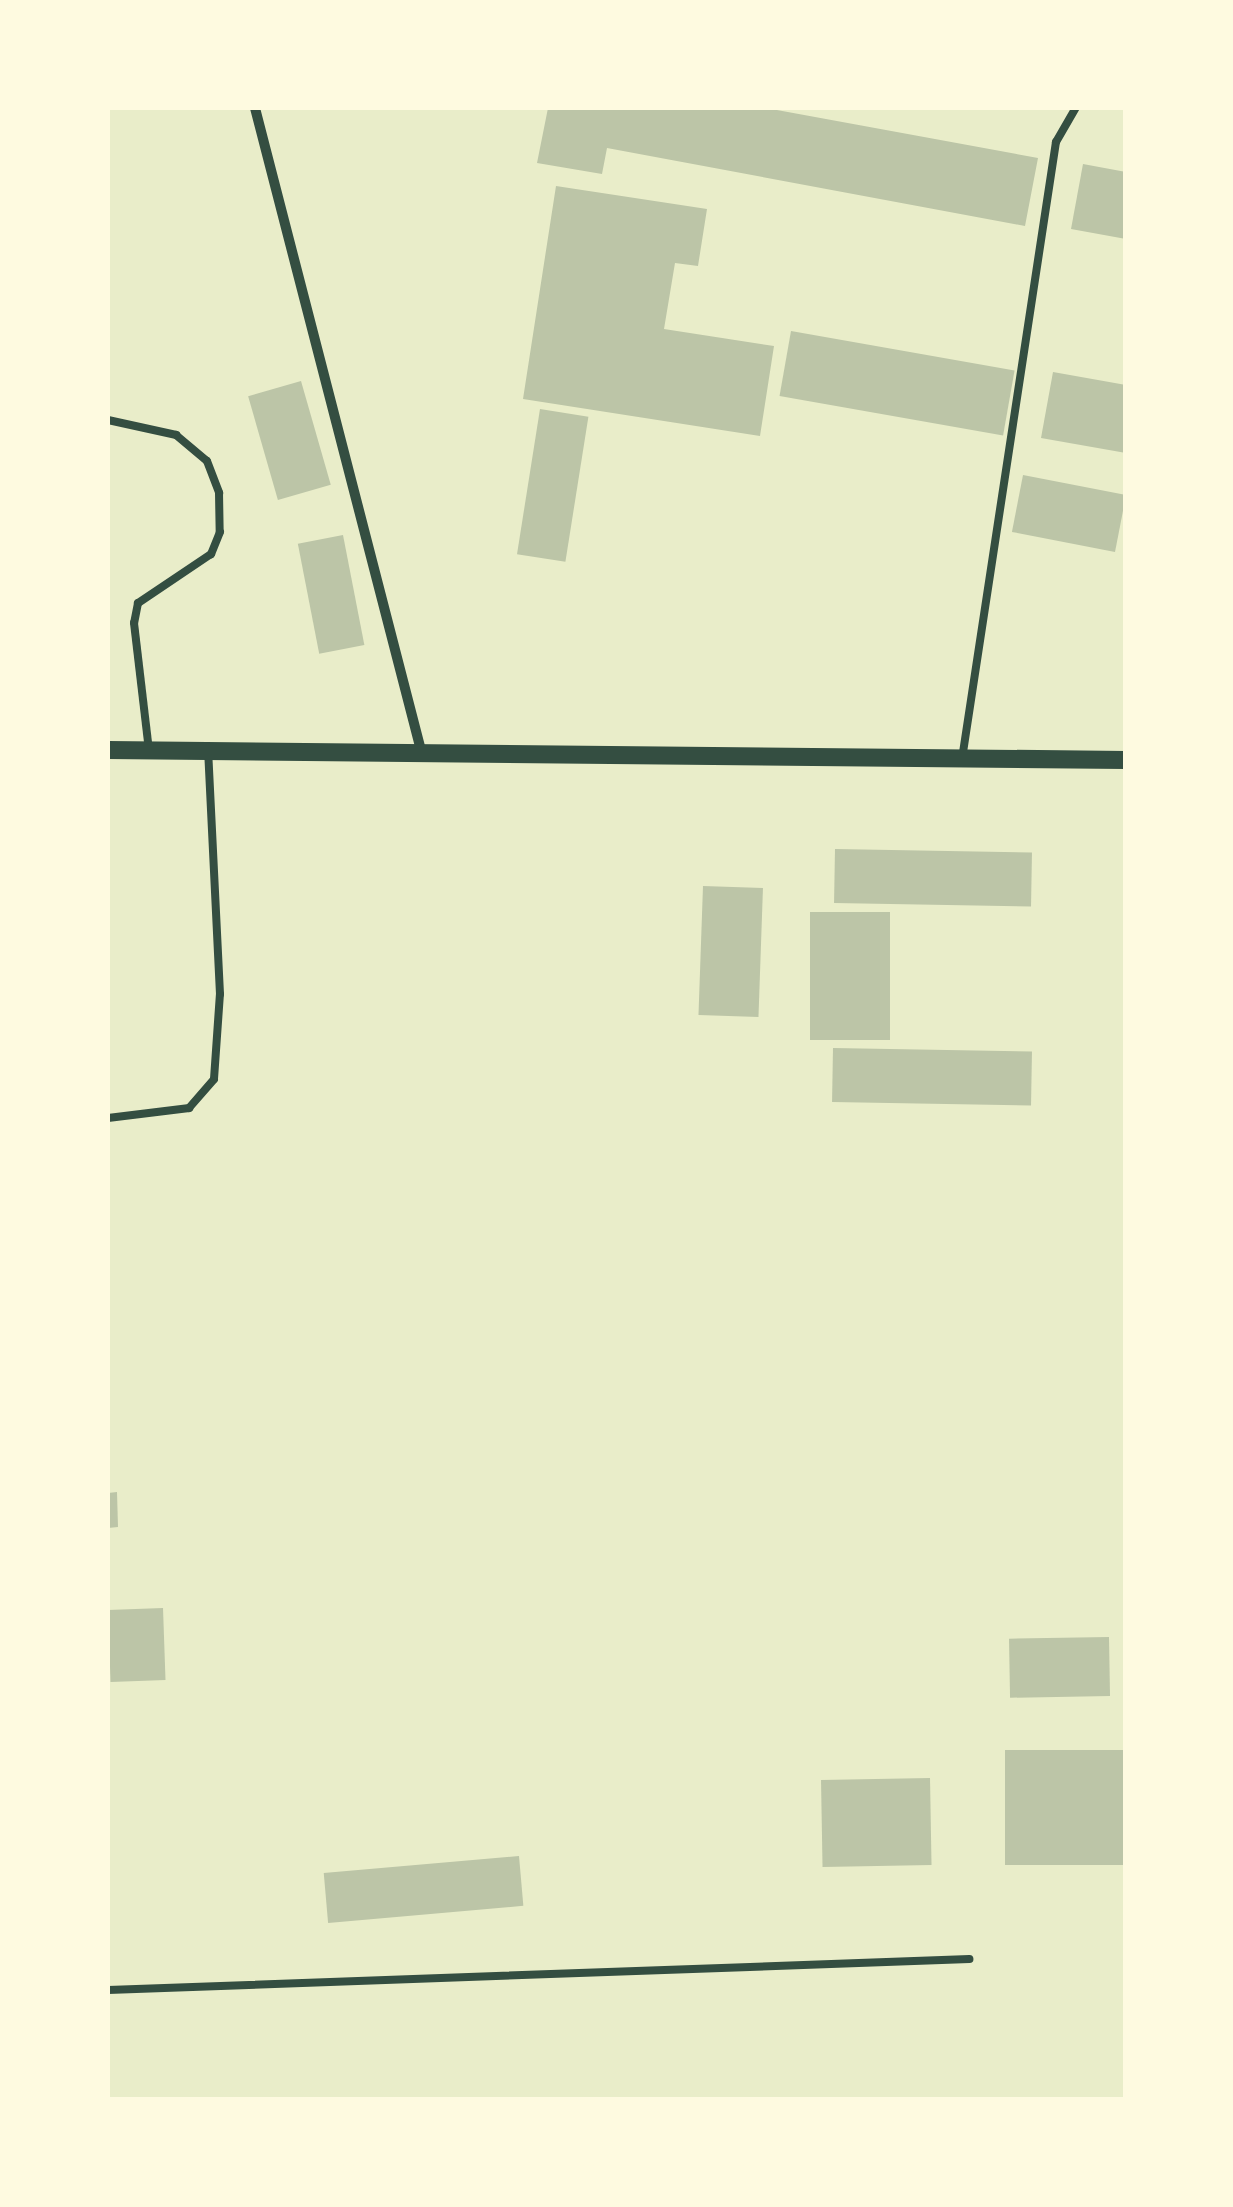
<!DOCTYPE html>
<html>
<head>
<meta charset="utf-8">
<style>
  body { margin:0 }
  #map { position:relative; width:1233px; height:2207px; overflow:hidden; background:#e9edc9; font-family:Inter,sans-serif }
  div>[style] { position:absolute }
  .building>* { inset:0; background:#bcc5a7; transform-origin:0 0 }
  .service>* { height:8px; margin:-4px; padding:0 4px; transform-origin:4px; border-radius:4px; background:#344e41 }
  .minor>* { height:10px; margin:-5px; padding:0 5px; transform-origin:5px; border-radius:5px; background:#344e41 }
  .tertiary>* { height:18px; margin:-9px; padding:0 9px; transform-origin:9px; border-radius:9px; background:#344e41 }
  span { translate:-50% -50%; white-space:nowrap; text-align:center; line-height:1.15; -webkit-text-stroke:9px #fefae0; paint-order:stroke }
  .frame { position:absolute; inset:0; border:110px solid #fefae0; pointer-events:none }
</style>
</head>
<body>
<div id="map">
  <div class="building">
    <div style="clip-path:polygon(548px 108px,766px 108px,1038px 158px,1025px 226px,607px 148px,602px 174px,537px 163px)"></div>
    <div style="clip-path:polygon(1083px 164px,1126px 172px,1126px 239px,1071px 229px)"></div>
    <div style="clip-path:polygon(556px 186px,707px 209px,698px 266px,675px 263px,664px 329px,774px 346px,760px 436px,523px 399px)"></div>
    <div style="left:791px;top:331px;width:227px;height:66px;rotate:10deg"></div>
    <div style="clip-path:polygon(1053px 372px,1126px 385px,1126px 453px,1041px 438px)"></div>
    <div style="left:301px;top:381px;width:108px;height:55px;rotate:74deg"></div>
    <div style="left:540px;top:409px;width:49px;height:147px;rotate:9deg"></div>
    <div style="left:1023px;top:475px;width:105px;height:58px;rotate:11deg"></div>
    <div style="left:343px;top:535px;width:112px;height:46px;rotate:79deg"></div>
    <div style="left:835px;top:849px;width:197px;height:54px;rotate:1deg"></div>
    <div style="left:703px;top:886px;width:60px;height:129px;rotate:2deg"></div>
    <div style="left:810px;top:912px;width:80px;height:128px"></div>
    <div style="left:833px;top:1048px;width:199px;height:54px;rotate:1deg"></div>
    <div style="clip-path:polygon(117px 1492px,118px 1527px,108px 1528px,108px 1493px)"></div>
    <div style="left:163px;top:1608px;width:72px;height:55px;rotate:88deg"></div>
    <div style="left:1109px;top:1637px;width:59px;height:100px;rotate:89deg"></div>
    <div style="left:1126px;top:1750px;width:115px;height:121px;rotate:90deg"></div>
    <div style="left:930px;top:1778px;width:87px;height:109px;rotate:89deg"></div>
    <div style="left:519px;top:1856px;width:50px;height:196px;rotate:85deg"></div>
  </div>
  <div class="service">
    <div style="left:108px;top:420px;width:70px;rotate:12.4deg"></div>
    <div style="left:176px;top:435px;width:40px;rotate:40deg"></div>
    <div style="left:207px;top:461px;width:34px;rotate:69deg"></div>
    <div style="left:219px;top:493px;width:39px;rotate:89deg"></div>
    <div style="left:220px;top:532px;width:24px;rotate:112deg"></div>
    <div style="left:211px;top:554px;width:88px;rotate:146.1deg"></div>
    <div style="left:138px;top:603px;width:20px;rotate:101deg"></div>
    <div style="left:134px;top:623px;width:128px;rotate:83.3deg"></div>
    <div style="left:962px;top:759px;width:624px;rotate:-81.34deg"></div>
    <div style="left:1056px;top:142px;width:39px;rotate:-60deg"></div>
    <div style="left:108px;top:1118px;width:82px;rotate:-7deg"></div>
    <div style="left:189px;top:1108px;width:38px;rotate:-49deg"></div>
    <div style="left:214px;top:1079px;width:85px;rotate:-86deg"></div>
    <div style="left:220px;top:994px;width:243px;rotate:-92.8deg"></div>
    <div style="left:108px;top:1990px;width:862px;rotate:-2.06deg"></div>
  </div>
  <div class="minor">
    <div style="left:255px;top:108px;width:667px;rotate:75.51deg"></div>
  </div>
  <div class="tertiary">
    <div style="left:108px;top:750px;width:1018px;rotate:0.56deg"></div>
  </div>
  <div class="frame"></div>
</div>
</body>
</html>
